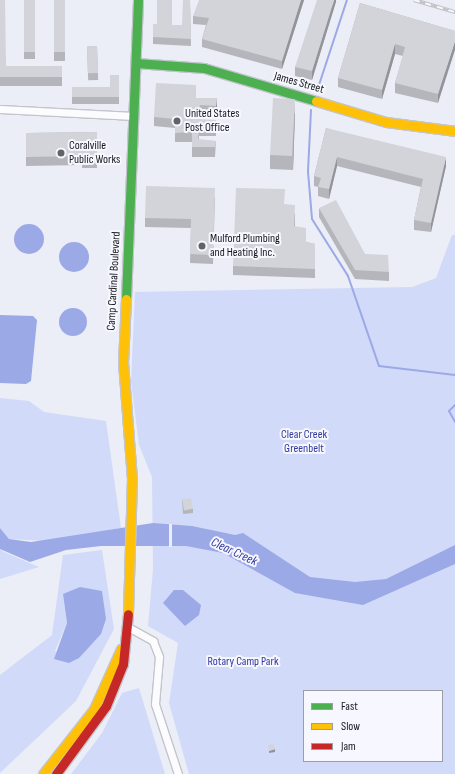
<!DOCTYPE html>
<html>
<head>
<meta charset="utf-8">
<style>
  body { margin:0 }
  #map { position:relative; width:455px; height:774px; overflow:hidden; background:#ebeef6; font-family:"Sofia Sans Condensed",sans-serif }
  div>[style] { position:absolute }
  .green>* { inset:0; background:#d2daf9 }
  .water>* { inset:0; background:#9ca9e7 }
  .round { border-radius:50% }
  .pier>* { inset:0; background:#ebeef6; transform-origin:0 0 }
  .stream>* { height:2px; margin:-1px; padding:0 1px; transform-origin:1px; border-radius:1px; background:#9ca9e7 }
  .roads { filter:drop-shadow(1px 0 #c3c5cb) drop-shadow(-1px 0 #c3c5cb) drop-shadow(0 1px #c3c5cb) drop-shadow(0 -1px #c3c5cb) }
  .street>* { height:7px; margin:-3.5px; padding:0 3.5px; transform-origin:3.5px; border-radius:3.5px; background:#fcfcfe }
  .fast>* { height:9px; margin:-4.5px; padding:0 4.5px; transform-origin:4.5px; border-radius:4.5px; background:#4caf50 }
  .slow>* { height:9px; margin:-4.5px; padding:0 4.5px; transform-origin:4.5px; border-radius:4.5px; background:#ffc107 }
  .jam>* { height:9px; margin:-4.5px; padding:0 4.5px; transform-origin:4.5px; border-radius:4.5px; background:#c62828 }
  .rail>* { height:3.5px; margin-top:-1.75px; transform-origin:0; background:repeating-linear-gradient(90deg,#f7f8ff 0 6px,#c0c2c4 0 12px); box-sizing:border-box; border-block:1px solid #c0c2c4 }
  .wall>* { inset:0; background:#b5b6bb; transform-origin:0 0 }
  .shaded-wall>* { inset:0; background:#939499 }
  .building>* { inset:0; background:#d2d4da; transform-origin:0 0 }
  .dots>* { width:11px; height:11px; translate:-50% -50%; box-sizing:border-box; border:2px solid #f7f8ff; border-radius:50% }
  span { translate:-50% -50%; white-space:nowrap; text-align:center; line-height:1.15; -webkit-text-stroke:4px #f7f8ff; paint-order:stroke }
  .street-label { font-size:12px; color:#16181d }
  .poi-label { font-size:12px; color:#16181d }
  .left { translate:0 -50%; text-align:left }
  .park-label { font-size:12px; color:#32389b }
  .water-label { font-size:13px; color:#343a9e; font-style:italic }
  .legend { position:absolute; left:303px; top:690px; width:140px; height:72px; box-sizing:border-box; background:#f7f8ff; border:1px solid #9d9ea5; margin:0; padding:5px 7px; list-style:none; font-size:12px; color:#16181d }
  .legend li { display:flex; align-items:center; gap:8px; height:20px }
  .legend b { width:20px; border:1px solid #9d9ea5 }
</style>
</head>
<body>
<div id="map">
  <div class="green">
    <div style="clip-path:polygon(evenodd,452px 235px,455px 235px,455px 774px,189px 774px,169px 703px,178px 643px,148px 626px,153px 569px,152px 477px,139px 445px,131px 382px,135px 292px,412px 287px,436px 278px,452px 235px,304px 691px,442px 691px,442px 761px,304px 761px,304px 691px)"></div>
    <div style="clip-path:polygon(0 398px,29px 401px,44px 412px,106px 421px,121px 528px,47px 541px,9px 539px,0 528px)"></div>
    <div style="clip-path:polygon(0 549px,4px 552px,39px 567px,0 579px)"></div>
    <div style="clip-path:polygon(evenodd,102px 550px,114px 629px,76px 701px,0 773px,0 675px,52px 635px,63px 555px,102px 550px,63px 594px,79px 658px,55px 651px,67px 623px,63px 594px)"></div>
    <div style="clip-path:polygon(139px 688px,165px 774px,71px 774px,102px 733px,122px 693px)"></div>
  </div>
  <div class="water">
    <div class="round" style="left:14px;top:224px;width:30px;height:30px"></div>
    <div class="round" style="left:59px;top:242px;width:30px;height:30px"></div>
    <div class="round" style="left:59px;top:308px;width:28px;height:28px"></div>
    <div style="clip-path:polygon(0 315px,33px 316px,37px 320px,31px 381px,26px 384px,0 383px)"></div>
    <div style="clip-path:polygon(153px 523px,192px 526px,235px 535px,243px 533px,310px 577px,355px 582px,386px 579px,455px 545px,455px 564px,363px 605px,295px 593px,223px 553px,186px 546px,101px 546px,66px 550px,30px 562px,0 549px,0 528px,9px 539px,31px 542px)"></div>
    <div style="clip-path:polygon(80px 587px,102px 591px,106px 619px,101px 634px,79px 658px,69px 663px,54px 659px,67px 623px,63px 594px)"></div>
    <div style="clip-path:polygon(174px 590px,183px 590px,201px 605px,199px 615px,185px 626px,163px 603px)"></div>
  </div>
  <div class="pier">
    <div style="left:169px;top:524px;width:3px;height:23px"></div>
  </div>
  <div class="stream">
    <div style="left:318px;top:88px;width:93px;rotate:-71.8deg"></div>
    <div style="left:311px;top:110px;width:62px;rotate:92.8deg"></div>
    <div style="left:308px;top:172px;width:47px;rotate:85.1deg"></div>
    <div style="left:312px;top:219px;width:67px;rotate:57.7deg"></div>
    <div style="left:348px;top:276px;width:95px;rotate:71deg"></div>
    <div style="left:379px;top:366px;width:77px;rotate:6.8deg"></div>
    <div style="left:455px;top:405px;width:8px;rotate:135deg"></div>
    <div style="left:449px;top:411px;width:13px;rotate:61deg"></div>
  </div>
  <div class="roads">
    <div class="street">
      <div style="left:0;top:109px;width:134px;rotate:3deg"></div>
      <div style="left:128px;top:627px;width:29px;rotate:29deg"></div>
      <div style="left:153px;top:641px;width:17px;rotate:69deg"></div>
      <div style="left:159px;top:657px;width:47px;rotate:94.9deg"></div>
      <div style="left:155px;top:704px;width:74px;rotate:71.8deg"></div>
    </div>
    <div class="fast">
      <div style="left:136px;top:63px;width:68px;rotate:4.2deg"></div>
      <div style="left:204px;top:68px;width:117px;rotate:16.4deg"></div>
      <div style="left:126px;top:299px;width:299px;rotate:-87.7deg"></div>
    </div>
    <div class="slow">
      <div style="left:316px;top:101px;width:73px;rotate:16.7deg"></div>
      <div style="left:386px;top:122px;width:70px;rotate:7.4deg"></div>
      <div style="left:126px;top:299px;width:63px;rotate:92.7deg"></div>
      <div style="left:123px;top:362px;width:116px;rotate:85.6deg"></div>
      <div style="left:132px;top:478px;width:136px;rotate:91.7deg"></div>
      <div style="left:43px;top:774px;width:83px;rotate:-51.9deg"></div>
      <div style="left:94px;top:709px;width:66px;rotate:-65.8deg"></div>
    </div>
    <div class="jam">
      <div style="left:56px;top:774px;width:84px;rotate:-53.7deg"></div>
      <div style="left:106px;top:706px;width:45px;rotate:-68deg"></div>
      <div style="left:123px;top:664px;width:50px;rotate:-84.3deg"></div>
    </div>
  </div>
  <div class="rail">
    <div style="left:414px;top:0;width:43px;rotate:16.3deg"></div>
  </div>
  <div class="wall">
    <div style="clip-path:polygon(0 0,6px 66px,62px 66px,62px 86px,0 86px)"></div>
    <div style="left:24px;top:0;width:11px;height:59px"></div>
    <div style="left:54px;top:0;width:11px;height:61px"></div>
    <div style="clip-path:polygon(190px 0,191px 46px,153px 44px,153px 37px,172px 25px,182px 25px)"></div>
    <div style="clip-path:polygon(304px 0,282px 69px,202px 47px,202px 39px,206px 25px,193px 24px,193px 16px)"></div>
    <div style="clip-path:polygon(336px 0,312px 80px,295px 76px,295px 67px)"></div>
    <div style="clip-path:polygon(360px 3px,455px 31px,438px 103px,395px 93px,395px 83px,403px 56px,395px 54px,382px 99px,338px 87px,338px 78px)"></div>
    <div style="left:97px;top:46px;width:34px;height:10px;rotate:88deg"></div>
    <div style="clip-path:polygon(119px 75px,119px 104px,72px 104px,72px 87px,110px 87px)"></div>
    <div style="clip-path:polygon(196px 98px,217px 98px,216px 115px,200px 114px,199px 119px,216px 127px,216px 136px,199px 136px,199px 140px,216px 141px,215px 157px,192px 157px,192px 142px,175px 142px,175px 128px,154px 126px,154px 117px)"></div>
    <div style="clip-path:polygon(295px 112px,293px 170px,270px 169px,270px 155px)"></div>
    <div style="clip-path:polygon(326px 128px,446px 166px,431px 232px,414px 230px,414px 220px,421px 187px,337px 166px,329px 199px,318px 196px,318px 187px,314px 186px,314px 176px)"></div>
    <div style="clip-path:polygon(97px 132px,97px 168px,82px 168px,82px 165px,26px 166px,26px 133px)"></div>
    <div style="clip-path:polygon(215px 197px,213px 264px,190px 263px,191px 228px,145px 227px,145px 218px)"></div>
    <div style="clip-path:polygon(284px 204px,295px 214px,295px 226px,306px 242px,315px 244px,315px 278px,233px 275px,233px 266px)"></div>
    <div style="clip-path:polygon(319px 208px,365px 254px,389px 272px,389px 281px,355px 279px,319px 217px)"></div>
    <div style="clip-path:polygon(182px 499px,193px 509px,193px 513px,183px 514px)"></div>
  </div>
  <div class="shaded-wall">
    <div style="clip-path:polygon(301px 0,304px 0,282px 69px,282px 61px)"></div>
    <div style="clip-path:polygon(334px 0,336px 0,336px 2px,312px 80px,312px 71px)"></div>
    <div style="clip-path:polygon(455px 41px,455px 50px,438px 103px,438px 94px)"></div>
    <div style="clip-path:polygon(395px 44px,395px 54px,382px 99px,382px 90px)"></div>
    <div style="clip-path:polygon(217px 98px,217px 107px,216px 115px,216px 106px)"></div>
    <div style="clip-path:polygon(295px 99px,295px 112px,293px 170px,293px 156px)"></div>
    <div style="clip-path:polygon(337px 157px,337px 166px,329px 199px,329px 189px)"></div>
    <div style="clip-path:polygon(446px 157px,446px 166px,431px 232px,431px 223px)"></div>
    <div style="clip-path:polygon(275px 749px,275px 752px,269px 753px,269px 751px)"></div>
  </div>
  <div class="building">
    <div style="clip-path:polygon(0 0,5px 0,6px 66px,62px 66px,62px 77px,0 77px)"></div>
    <div style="left:24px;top:0;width:11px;height:52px"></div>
    <div style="left:54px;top:0;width:11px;height:52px"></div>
    <div style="clip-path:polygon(157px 0,172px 0,172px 25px,182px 25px,183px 0,190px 0,191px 39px,153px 37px,153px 24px,157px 24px)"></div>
    <div style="clip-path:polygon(199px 0,301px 0,282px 61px,202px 39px,209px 18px,193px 16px)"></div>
    <div style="clip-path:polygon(317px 0,334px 0,312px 71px,295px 67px)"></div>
    <div style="clip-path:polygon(360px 3px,455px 31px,455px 41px,438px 94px,395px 83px,405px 47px,395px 44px,382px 90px,338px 78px)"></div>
    <div style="left:97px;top:46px;width:27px;height:10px;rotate:88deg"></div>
    <div style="clip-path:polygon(110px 75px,119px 75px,119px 97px,72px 97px,72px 87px,110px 87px)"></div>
    <div style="clip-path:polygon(156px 83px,196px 85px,196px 98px,217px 98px,216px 106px,200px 105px,199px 119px,216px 120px,216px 127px,199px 127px,198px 139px,216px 141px,215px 147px,192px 147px,192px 132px,175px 133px,175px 119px,154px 117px)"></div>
    <div style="left:273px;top:98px;width:22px;height:57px;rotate:3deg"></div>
    <div style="clip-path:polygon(326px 128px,446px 157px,431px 223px,414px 220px,423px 179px,337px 157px,329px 189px,318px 187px,321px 178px,314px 176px)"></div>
    <div style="clip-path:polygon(97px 132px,97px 159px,82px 159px,82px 156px,26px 157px,26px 133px)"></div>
    <div style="clip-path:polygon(146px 186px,215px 188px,213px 255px,190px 254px,191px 219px,145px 218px)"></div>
    <div style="clip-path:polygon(236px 188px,285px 189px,284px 204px,295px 205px,294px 226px,306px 228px,306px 242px,315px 244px,315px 269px,233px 266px)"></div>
    <div style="clip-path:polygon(336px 200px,365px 254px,388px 255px,389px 272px,355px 270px,319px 208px)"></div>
    <div style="left:191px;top:498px;width:11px;height:9px;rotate:80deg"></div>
    <div style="clip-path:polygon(273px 744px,275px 749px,269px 751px,268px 745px)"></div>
  </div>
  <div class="dots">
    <div style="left:177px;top:121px;background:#616369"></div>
    <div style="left:61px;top:153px;background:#616369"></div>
    <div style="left:202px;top:246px;background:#616369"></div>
  </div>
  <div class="street-label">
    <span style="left:299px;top:83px;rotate:16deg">James Street</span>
    <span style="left:114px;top:281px;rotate:-87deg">Camp Cardinal Boulevard</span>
  </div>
  <div class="poi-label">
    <span class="left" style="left:185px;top:121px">United States<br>Post Office</span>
    <span class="left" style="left:69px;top:153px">Coralville<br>Public Works</span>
    <span class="left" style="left:210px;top:246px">Mulford Plumbing<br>and Heating Inc.</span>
  </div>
  <div class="park-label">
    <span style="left:304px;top:442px">Clear Creek<br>Greenbelt</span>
    <span style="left:243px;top:662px">Rotary Camp Park</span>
  </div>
  <div class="water-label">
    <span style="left:234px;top:552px;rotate:25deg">Clear Creek</span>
  </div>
  <ul class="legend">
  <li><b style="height:5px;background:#4caf50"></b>Fast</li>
  <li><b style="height:5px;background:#ffc107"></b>Slow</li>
  <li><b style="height:5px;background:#c62828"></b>Jam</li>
  </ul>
</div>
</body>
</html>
